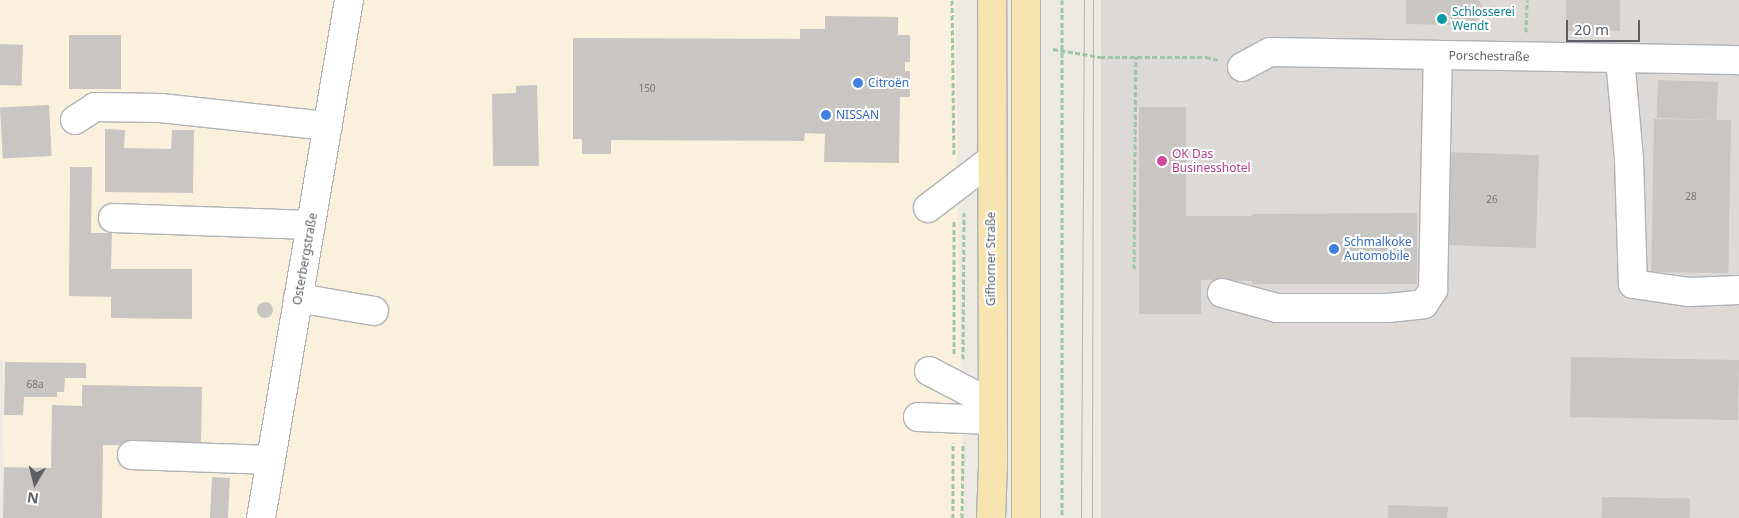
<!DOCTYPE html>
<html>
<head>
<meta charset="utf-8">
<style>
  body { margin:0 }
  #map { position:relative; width:1739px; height:518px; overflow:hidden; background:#edeae4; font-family:"Noto Sans",sans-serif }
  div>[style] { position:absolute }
  .commercial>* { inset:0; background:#fbf0dc }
  .industrial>* { inset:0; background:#dcd9d6; transform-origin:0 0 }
  .building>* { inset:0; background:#c9c5c2; transform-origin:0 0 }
  .round { border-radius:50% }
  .path>* { height:3px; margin-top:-1.5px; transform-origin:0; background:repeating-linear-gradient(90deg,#9ec6a4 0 5px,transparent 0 7.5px) }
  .roads { filter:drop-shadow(1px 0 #afb2b6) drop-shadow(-1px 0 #afb2b6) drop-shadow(0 1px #afb2b6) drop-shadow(0 -1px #afb2b6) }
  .minor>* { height:28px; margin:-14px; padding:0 14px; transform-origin:14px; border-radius:14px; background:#fff }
  .major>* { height:28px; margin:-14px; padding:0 14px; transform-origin:14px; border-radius:14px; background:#f8e4ae }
  .tram>* { height:1px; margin:-0.5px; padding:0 0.5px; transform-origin:0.5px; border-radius:0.5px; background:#b2b3b4 }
  .dots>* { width:14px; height:14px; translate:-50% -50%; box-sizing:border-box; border:2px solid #fff; border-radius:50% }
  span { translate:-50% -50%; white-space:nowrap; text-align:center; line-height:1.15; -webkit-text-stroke:4px #fff; paint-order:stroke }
  .number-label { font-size:10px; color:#77797c }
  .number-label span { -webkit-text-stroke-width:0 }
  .culture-label { font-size:12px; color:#0d838f }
  .left { translate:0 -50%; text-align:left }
  .street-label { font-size:12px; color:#5c6064 }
  .shop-label { font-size:12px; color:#366cbe }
  .hotel-label { font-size:12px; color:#b23c85 }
  .north { position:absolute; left:10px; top:458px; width:50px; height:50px; -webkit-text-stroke:4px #fff; paint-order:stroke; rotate:188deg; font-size:14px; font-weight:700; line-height:20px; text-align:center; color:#5c6064 }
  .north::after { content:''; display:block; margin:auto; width:18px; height:22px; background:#5c6064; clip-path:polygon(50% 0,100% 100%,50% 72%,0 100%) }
  .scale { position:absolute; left:1566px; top:20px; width:74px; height:22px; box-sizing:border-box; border:2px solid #5c6064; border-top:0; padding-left:6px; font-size:15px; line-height:18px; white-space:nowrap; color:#5c6064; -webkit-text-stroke:4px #fff; paint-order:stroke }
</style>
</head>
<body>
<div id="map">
  <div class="commercial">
    <div style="clip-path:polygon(0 0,955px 0,963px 518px,4px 518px,3px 360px,0 359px)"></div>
  </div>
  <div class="industrial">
    <div style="left:1101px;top:0;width:638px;height:518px"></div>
  </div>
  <div class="building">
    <div style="clip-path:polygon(1406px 0,1479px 0,1481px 5px,1481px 14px,1473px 25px,1461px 30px,1461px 25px,1406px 24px)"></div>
    <div style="left:1566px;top:0;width:54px;height:31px"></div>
    <div style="clip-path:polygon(825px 16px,898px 17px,898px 35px,910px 35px,910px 62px,905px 62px,905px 71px,910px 71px,910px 97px,900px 97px,899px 163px,824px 162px,825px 134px,805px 133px,804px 141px,611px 140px,611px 154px,582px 154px,582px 139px,573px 139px,573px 38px,800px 39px,800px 29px,825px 29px)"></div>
    <div style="left:69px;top:35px;width:52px;height:54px"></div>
    <div style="left:0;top:44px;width:23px;height:41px;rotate:2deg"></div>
    <div style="left:1658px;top:80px;width:60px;height:38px;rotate:2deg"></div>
    <div style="clip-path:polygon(537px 85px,539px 166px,493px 166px,492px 94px,516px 93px,516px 86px)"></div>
    <div style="left:49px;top:105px;width:51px;height:49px;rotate:87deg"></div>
    <div style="clip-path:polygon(1139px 107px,1186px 107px,1186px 216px,1252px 216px,1252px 214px,1417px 213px,1417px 284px,1252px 284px,1252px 281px,1201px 280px,1201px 314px,1139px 314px)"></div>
    <div style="left:1654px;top:119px;width:77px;height:153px;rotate:1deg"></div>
    <div style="clip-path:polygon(105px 129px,125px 130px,124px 148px,171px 149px,172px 130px,194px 130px,193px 193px,105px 192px)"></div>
    <div style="left:1447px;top:152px;width:92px;height:93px;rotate:2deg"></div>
    <div style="clip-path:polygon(70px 167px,92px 167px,91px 233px,112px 233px,111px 269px,192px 269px,192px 319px,111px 318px,111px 297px,69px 296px)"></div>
    <div class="round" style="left:257px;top:302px;width:16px;height:16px"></div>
    <div style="left:1571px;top:357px;width:168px;height:60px;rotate:1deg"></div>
    <div style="clip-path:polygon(5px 362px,86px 363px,86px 378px,65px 378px,64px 392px,57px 392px,57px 397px,24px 397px,23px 415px,4px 415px)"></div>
    <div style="clip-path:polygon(82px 385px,202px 387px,201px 447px,103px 445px,102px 518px,3px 518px,4px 467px,51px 468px,52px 405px,82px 406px)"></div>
    <div style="left:212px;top:477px;width:18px;height:41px;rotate:3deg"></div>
    <div style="left:1602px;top:497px;width:88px;height:21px;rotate:1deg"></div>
    <div style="clip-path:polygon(1388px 505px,1448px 507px,1447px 518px,1388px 518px)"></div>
  </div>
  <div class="path">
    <div style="left:952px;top:0;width:154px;rotate:89.3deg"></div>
    <div style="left:1062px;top:0;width:518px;rotate:90deg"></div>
    <div style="left:1526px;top:32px;width:32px;rotate:-88deg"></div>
    <div style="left:1053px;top:49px;width:48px;rotate:9.7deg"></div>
    <div style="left:1100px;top:57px;width:106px"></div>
    <div style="left:1206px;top:57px;width:12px;rotate:14deg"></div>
    <div style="left:1134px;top:269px;width:212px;rotate:-89.5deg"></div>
    <div style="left:954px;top:354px;width:133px;rotate:-90deg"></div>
    <div style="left:963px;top:359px;width:146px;rotate:-89.6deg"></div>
    <div style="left:953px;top:518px;width:75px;rotate:-90deg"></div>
    <div style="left:962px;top:518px;width:75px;rotate:-89.2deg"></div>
  </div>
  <div class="roads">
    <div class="minor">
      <div style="left:1620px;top:58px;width:101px;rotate:84.9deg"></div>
      <div style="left:1629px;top:159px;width:125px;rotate:88.2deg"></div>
      <div style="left:1633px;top:284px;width:57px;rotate:8.1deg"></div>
      <div style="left:1689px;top:292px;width:50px;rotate:-2.3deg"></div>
      <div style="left:1242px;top:67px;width:32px;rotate:-28deg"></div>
      <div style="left:1270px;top:52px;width:469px;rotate:1deg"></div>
      <div style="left:75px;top:120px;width:24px;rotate:-33deg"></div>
      <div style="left:95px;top:107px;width:66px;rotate:0.9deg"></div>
      <div style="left:161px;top:108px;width:168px;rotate:6.2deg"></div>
      <div style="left:928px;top:208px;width:79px;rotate:-37.3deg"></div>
      <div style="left:113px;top:218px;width:198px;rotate:2deg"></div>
      <div style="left:1222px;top:293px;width:57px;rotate:15.3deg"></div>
      <div style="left:1277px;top:308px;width:111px"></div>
      <div style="left:1388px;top:308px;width:36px;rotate:-6deg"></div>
      <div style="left:1424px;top:304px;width:17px;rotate:-57deg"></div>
      <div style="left:1433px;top:290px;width:235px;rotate:-88.8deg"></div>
      <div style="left:298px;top:298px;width:77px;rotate:9.7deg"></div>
      <div style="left:929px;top:371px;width:71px;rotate:27.6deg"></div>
      <div style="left:918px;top:417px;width:74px;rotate:2.3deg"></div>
      <div style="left:132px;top:455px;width:139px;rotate:2.1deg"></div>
      <div style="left:261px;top:518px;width:525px;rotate:-80.36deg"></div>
    </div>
    <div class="major">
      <div style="left:991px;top:518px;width:53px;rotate:-87.8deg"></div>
      <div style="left:993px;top:465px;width:465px;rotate:-90.1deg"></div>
      <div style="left:1026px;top:518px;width:518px;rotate:-90deg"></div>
    </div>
  </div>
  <div class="tram">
    <div style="left:1081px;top:518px;width:518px;rotate:-89.67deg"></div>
    <div style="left:1092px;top:518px;width:518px;rotate:-89.89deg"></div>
  </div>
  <div class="dots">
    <div style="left:1442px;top:19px;background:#0f9aa8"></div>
    <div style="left:858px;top:83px;background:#3f7fe0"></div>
    <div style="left:826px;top:115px;background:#3f7fe0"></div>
    <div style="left:1162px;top:161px;background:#d1479c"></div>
    <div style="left:1334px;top:249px;background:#3f7fe0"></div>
  </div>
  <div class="number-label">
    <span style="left:647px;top:89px">150</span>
    <span style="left:1691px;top:197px">28</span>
    <span style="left:1492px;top:200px">26</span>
    <span style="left:35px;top:385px">68a</span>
  </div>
  <div class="culture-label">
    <span class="left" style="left:1452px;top:19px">Schlosserei<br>Wendt</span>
  </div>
  <div class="street-label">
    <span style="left:1489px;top:56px;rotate:1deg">Porschestraße</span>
    <span style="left:305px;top:259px;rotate:-80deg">Osterbergstraße</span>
    <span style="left:991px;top:259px;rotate:-90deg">Gifhorner Straße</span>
  </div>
  <div class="shop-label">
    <span class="left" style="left:868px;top:83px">Citroën</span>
    <span class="left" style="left:836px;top:115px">NISSAN</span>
    <span class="left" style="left:1344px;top:249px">Schmalkoke<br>Automobile</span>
  </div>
  <div class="hotel-label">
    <span class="left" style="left:1172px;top:161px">OK Das<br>Businesshotel</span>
  </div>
  <div class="north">N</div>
  <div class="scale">20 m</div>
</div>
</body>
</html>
